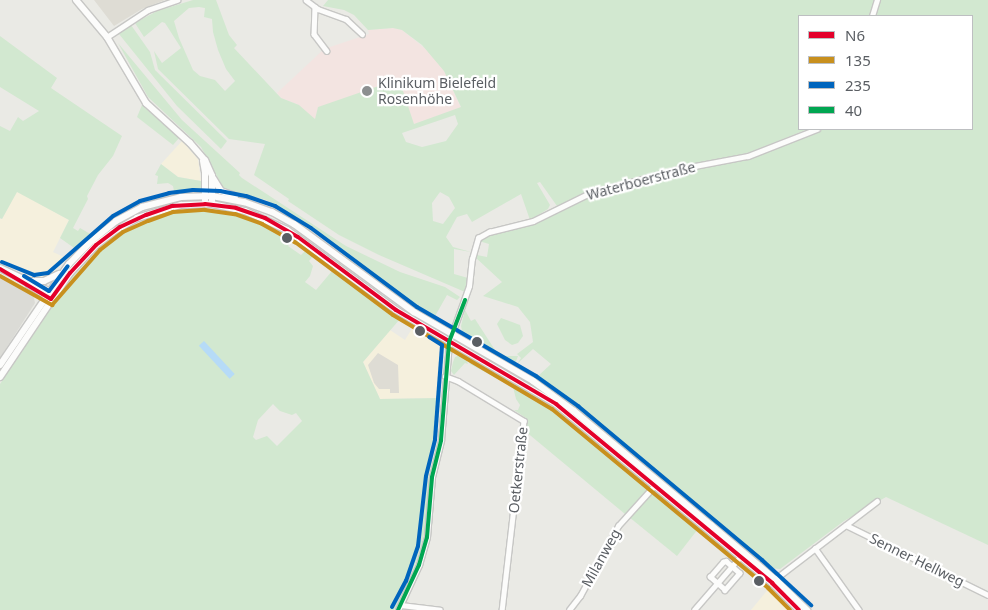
<!DOCTYPE html>
<html>
<head>
<meta charset="utf-8">
<style>
  body { margin:0 }
  #map { position:relative; width:988px; height:610px; overflow:hidden; background:#eaeae5; font-family:"Noto Sans",sans-serif }
  div>[style] { position:absolute }
  .commercial>* { inset:0; background:#f5f0dd }
  .industrial>* { inset:0; background:#dbdbd6 }
  .education>* { inset:0; background:#dedcd4 }
  .medical>* { inset:0; background:#f3e4e1 }
  .green>* { inset:0; background:#d2e8d0 }
  .water>* { inset:0; background:#b6dbf7; transform-origin:0 0 }
  .roads { filter:drop-shadow(1px 0 #c7c7c5) drop-shadow(-1px 0 #c7c7c5) drop-shadow(0 1px #c7c7c5) drop-shadow(0 -1px #c7c7c5) }
  .street>* { height:4.5px; margin:-2.25px; padding:0 2.25px; transform-origin:2.25px; border-radius:2.25px; background:#fcfcfb }
  .secondary>* { height:6px; margin:-3px; padding:0 3px; transform-origin:3px; border-radius:3px; background:#fcfcfb }
  .bus-1>* { height:4px; margin:-2px; padding:0 2px; transform-origin:2px; border-radius:2px; background:#e4002b }
  .bus-2>* { height:4px; margin:-2px; padding:0 2px; transform-origin:2px; border-radius:2px; background:#c8901e }
  .bus-3>* { height:4px; margin:-2px; padding:0 2px; transform-origin:2px; border-radius:2px; background:#0065bd }
  .bus-4>* { height:4px; margin:-2px; padding:0 2px; transform-origin:2px; border-radius:2px; background:#00a651 }
  .dots>* { width:14px; height:14px; translate:-50% -50%; box-sizing:border-box; border:2px solid #fff; border-radius:50% }
  span { translate:-50% -50%; white-space:nowrap; text-align:center; line-height:1.15; -webkit-text-stroke:4.5px #fff; paint-order:stroke }
  .poi-label { font-size:14px; color:#5a5e63 }
  .left { translate:0 -50%; text-align:left }
  .street-label { font-size:14px; color:#5a5e63 }
  .legend { position:absolute; left:798px; top:15px; width:175px; height:115px; box-sizing:border-box; background:#fff; border:1px solid #bdbfc1; margin:0; padding:6px 9px; list-style:none; font-size:15px; color:#5a5e63 }
  .legend li { display:flex; align-items:center; gap:10px; height:25px }
  .legend b { width:25px; border:1px solid #bdbfc1 }
</style>
</head>
<body>
<div id="map">
  <div class="commercial">
    <div style="clip-path:polygon(182px 141px,198px 159px,201px 181px,178px 177px,161px 164px)"></div>
    <div style="clip-path:polygon(17px 191px,69px 220px,53px 252px,64px 257px,53px 274px,44px 278px,28px 275px,0 261px,0 219px,2px 219px)"></div>
    <div style="clip-path:polygon(413px 327px,437px 342px,439px 345px,440px 398px,380px 399px,363px 362px,390px 330px,405px 340px)"></div>
    <div style="clip-path:polygon(770px 587px,793px 610px,751px 610px)"></div>
  </div>
  <div class="industrial">
    <div style="clip-path:polygon(0 275px,27px 289px,33px 294px,35px 303px,0 358px)"></div>
  </div>
  <div class="education">
    <div style="clip-path:polygon(94px 0,165px 0,142px 9px,114px 26px)"></div>
    <div style="clip-path:polygon(378px 353px,398px 365px,399px 393px,390px 393px,390px 389px,379px 389px,374px 383px,368px 365px)"></div>
  </div>
  <div class="medical">
    <div style="clip-path:polygon(393px 28px,402px 30px,433px 55px,444px 71px,461px 108px,335px 151px,299px 105px,281px 98px,277px 93px,324px 49px,369px 34px,368px 30px)"></div>
  </div>
  <div class="green">
    <div style="clip-path:polygon(evenodd,193px 0,216px 0,229px 35px,237px 45px,234px 48px,281px 98px,299px 105px,315px 119px,318px 107px,399px 79px,414px 124px,461px 107px,444px 71px,422px 45px,402px 30px,393px 28px,368px 30px,354px 15px,344px 10px,323px 6px,328px 0,874px 0,869px 16px,799px 16px,799px 129px,808px 129px,751px 152px,610px 185px,557px 206px,540px 182px,537px 183px,550px 205px,548px 209px,530px 220px,521px 194px,472px 222px,467px 214px,457px 217px,446px 237px,453px 247px,471px 252px,454px 249px,454px 274px,468px 278px,465px 292px,379px 255px,339px 235px,288px 201px,289px 199px,254px 175px,265px 144px,229px 139px,158px 69px,154px 51px,162px 63px,181px 48px,165px 23px,162px 22px,144px 37px,135px 23px,157px 11px,193px 0,199px 7px,205px 8px,204px 17px,212px 19px,213px 32px,218px 50px,226px 69px,235px 81px,225px 91px,215px 80px,200px 76px,193px 70px,179px 38px,174px 21px,189px 8px,199px 7px,193px 0,455px 115px,458px 124px,446px 141px,422px 147px,406px 142px,402px 133px,405px 132px,455px 115px,193px 0,440px 192px,449px 197px,455px 208px,443px 224px,433px 221px,432px 203px,440px 192px)"></div>
    <div style="clip-path:polygon(880px 0,988px 0,988px 545px,886px 497px,844px 521px,780px 569px,770px 568px,607px 432px,533px 375px,538px 376px,551px 364px,533px 349px,517px 364px,521px 358px,517px 354px,533px 342px,530px 322px,518px 307px,483px 296px,502px 282px,475px 257px,477px 255px,487px 257px,489px 244px,479px 241px,485px 235px,532px 224px,596px 194px,679px 172px,749px 158px,824px 129px,972px 129px,972px 16px,875px 16px)"></div>
    <div style="clip-path:polygon(131px 25px,150px 52px,155px 70px,227px 141px,221px 149px,177px 106px,119px 34px)"></div>
    <div style="clip-path:polygon(0 36px,57px 78px,51px 88px,122px 136px,113px 156px,98px 175px,87px 196px,88px 199px,73px 228px,78px 231px,80px 228px,92px 235px,77px 250px,60px 238px,69px 220px,17px 192px,2px 219px,0 218px,0 126px,10px 131px,18px 117px,23px 121px,39px 111px,0 87px)"></div>
    <div style="clip-path:polygon(118px 43px,182px 120px,240px 173px,239px 175px,242px 178px,346px 246px,400px 272px,445px 287px,460px 297px,457px 300px,447px 295px,434px 318px,382px 284px,337px 246px,301px 220px,266px 200px,224px 189px,201px 147px,148px 97px)"></div>
    <div style="clip-path:polygon(142px 105px,179px 138px,173px 145px,137px 117px)"></div>
    <div style="clip-path:polygon(161px 164px,178px 177px,201px 181px,201px 188px,196px 191px,193px 189px,174px 191px,173px 186px,168px 183px,157px 184px,158px 176px,155px 175px)"></div>
    <div style="clip-path:polygon(evenodd,216px 210px,254px 219px,293px 239px,288px 246px,301px 255px,306px 250px,313px 256px,309px 261px,313px 266px,310px 276px,305px 282px,316px 290px,332px 271px,318px 260px,319px 258px,400px 319px,363px 362px,380px 399px,440px 398px,437px 440px,429px 474px,425px 531px,417px 560px,401px 597px,394px 610px,0 610px,0 384px,73px 276px,105px 244px,126px 229px,162px 214px,187px 210px,216px 210px,273px 404px,280px 411px,292px 415px,296px 413px,302px 421px,277px 446px,267px 436px,256px 440px,253px 437px,258px 420px,273px 404px)"></div>
    <div style="clip-path:polygon(465px 310px,471px 321px,475px 319px,495px 350px,506px 356px,518px 356px,515px 364px,463px 335px,461px 326px)"></div>
    <div style="clip-path:polygon(501px 318px,520px 325px,523px 336px,518px 343px,512px 345px,505px 340px,497px 324px)"></div>
    <div style="clip-path:polygon(460px 355px,465px 357px,468px 364px,465px 363px,454px 375px,451px 371px,453px 362px,455px 357px)"></div>
    <div style="clip-path:polygon(467px 358px,534px 396px,647px 486px,646px 491px,625px 514px,525px 431px,526px 418px,514px 410px,518px 410px,520px 405px,516px 399px,513px 387px,470px 364px)"></div>
    <div style="clip-path:polygon(654px 493px,698px 529px,677px 556px,629px 517px,649px 494px)"></div>
  </div>
  <div class="water">
    <div style="left:204px;top:341px;width:45px;height:7px;rotate:47deg"></div>
  </div>
  <div class="roads">
    <div class="street">
      <div style="left:306px;top:0;width:15px;rotate:37deg"></div>
      <div style="left:318px;top:9px;width:30px;rotate:20deg"></div>
      <div style="left:346px;top:19px;width:22px;rotate:43deg"></div>
      <div style="left:315px;top:7px;width:27px;rotate:92deg"></div>
      <div style="left:314px;top:34px;width:21px;rotate:53deg"></div>
      <div style="left:872px;top:16px;width:17px;rotate:-73deg"></div>
      <div style="left:107px;top:37px;width:49px;rotate:-33.4deg"></div>
      <div style="left:148px;top:10px;width:31px;rotate:-19deg"></div>
      <div style="left:445px;top:376px;width:14px;rotate:21deg"></div>
      <div style="left:458px;top:381px;width:77px;rotate:31.2deg"></div>
      <div style="left:524px;top:421px;width:190px;rotate:96.6deg"></div>
      <div style="left:846px;top:525px;width:158px;rotate:26.2deg"></div>
      <div style="left:815px;top:548px;width:76px;rotate:54.6deg"></div>
      <div style="left:726px;top:561px;width:18px;rotate:41deg"></div>
      <div style="left:740px;top:573px;width:23px;rotate:131deg"></div>
      <div style="left:725px;top:590px;width:20px;rotate:-139deg"></div>
      <div style="left:710px;top:577px;width:20px;rotate:-49deg"></div>
      <div style="left:723px;top:562px;width:3px;rotate:-18deg"></div>
      <div style="left:775px;top:579px;width:128px;rotate:-37.4deg"></div>
      <div style="left:401px;top:605px;width:39px;rotate:7deg"></div>
      <div style="left:398px;top:610px;width:50px;rotate:-65deg"></div>
      <div style="left:419px;top:565px;width:29px;rotate:-74deg"></div>
      <div style="left:427px;top:537px;width:60px;rotate:-85.2deg"></div>
      <div style="left:432px;top:477px;width:38px;rotate:-76deg"></div>
      <div style="left:441px;top:440px;width:98px;rotate:-85.3deg"></div>
      <div style="left:449px;top:342px;width:59px;rotate:-70.3deg"></div>
      <div style="left:469px;top:286px;width:27px;rotate:-84deg"></div>
      <div style="left:472px;top:259px;width:22px;rotate:-74deg"></div>
      <div style="left:478px;top:238px;width:13px;rotate:-29deg"></div>
      <div style="left:489px;top:232px;width:45px;rotate:-14deg"></div>
      <div style="left:533px;top:221px;width:64px;rotate:-26.2deg"></div>
      <div style="left:590px;top:193px;width:92px;rotate:-15.1deg"></div>
      <div style="left:679px;top:169px;width:70px;rotate:-10.7deg"></div>
      <div style="left:748px;top:156px;width:74px;rotate:-21.4deg"></div>
      <div style="left:569px;top:610px;width:18px;rotate:-52deg"></div>
      <div style="left:580px;top:596px;width:80px;rotate:-61.5deg"></div>
      <div style="left:618px;top:526px;width:55px;rotate:-47.9deg"></div>
      <div style="left:694px;top:610px;width:70px;rotate:-49deg"></div>
    </div>
    <div class="secondary">
      <div style="left:76px;top:0;width:48px;rotate:50deg"></div>
      <div style="left:107px;top:37px;width:77px;rotate:59.4deg"></div>
      <div style="left:146px;top:103px;width:59px;rotate:42.3deg"></div>
      <div style="left:190px;top:143px;width:23px;rotate:49deg"></div>
      <div style="left:205px;top:160px;width:17px;rotate:66deg"></div>
      <div style="left:212px;top:176px;width:25px;rotate:90deg"></div>
      <div style="left:203px;top:161px;width:11px;rotate:80deg"></div>
      <div style="left:205px;top:172px;width:28px;rotate:90deg"></div>
      <div style="left:213px;top:178px;width:15px;rotate:58deg"></div>
      <div style="left:221px;top:191px;width:15px;rotate:20deg"></div>
      <div style="left:0;top:268px;width:56px;rotate:25.2deg"></div>
      <div style="left:33px;top:281px;width:11px"></div>
      <div style="left:44px;top:281px;width:17px;rotate:-25deg"></div>
      <div style="left:29px;top:285px;width:22px;rotate:32deg"></div>
      <div style="left:0;top:365px;width:122px;rotate:-55.7deg"></div>
      <div style="left:69px;top:264px;width:29px;rotate:-46deg"></div>
      <div style="left:89px;top:243px;width:35px;rotate:-39deg"></div>
      <div style="left:116px;top:221px;width:30px;rotate:-28deg"></div>
      <div style="left:142px;top:207px;width:40px;rotate:-14.4deg"></div>
      <div style="left:181px;top:197px;width:31px;rotate:-2deg"></div>
      <div style="left:212px;top:196px;width:33px;rotate:11deg"></div>
      <div style="left:244px;top:202px;width:30px;rotate:20deg"></div>
      <div style="left:272px;top:212px;width:25px;rotate:29deg"></div>
      <div style="left:294px;top:224px;width:149px;rotate:36.3deg"></div>
      <div style="left:414px;top:312px;width:138px;rotate:30.1deg"></div>
      <div style="left:533px;top:381px;width:51px;rotate:36.2deg"></div>
      <div style="left:574px;top:411px;width:178px;rotate:39.8deg"></div>
      <div style="left:711px;top:525px;width:84px;rotate:40.2deg"></div>
      <div style="left:775px;top:579px;width:45px;rotate:44.1deg"></div>
      <div style="left:0;top:377px;width:125px;rotate:-56.1deg"></div>
      <div style="left:70px;top:273px;width:38px;rotate:-47deg"></div>
      <div style="left:96px;top:245px;width:21px;rotate:-37deg"></div>
      <div style="left:113px;top:232px;width:28px;rotate:-30deg"></div>
      <div style="left:137px;top:218px;width:46px;rotate:-16.5deg"></div>
      <div style="left:181px;top:205px;width:31px;rotate:-2deg"></div>
      <div style="left:212px;top:204px;width:34px;rotate:12deg"></div>
      <div style="left:245px;top:211px;width:46px;rotate:24.3deg"></div>
      <div style="left:287px;top:230px;width:135px;rotate:36.3deg"></div>
      <div style="left:396px;top:310px;width:186px;rotate:30.4deg"></div>
      <div style="left:556px;top:404px;width:281px;rotate:39.6deg"></div>
      <div style="left:772px;top:583px;width:38px;rotate:45deg"></div>
    </div>
  </div>
  <div class="bus-1">
    <div style="left:0;top:269px;width:59px;rotate:30.5deg"></div>
    <div style="left:51px;top:299px;width:32px;rotate:-54deg"></div>
    <div style="left:70px;top:273px;width:38px;rotate:-47deg"></div>
    <div style="left:96px;top:245px;width:30px;rotate:-37deg"></div>
    <div style="left:120px;top:227px;width:29px;rotate:-25deg"></div>
    <div style="left:146px;top:215px;width:28px;rotate:-19deg"></div>
    <div style="left:172px;top:206px;width:33px;rotate:-3deg"></div>
    <div style="left:205px;top:204px;width:31px;rotate:7deg"></div>
    <div style="left:236px;top:208px;width:31px;rotate:19deg"></div>
    <div style="left:265px;top:218px;width:38px;rotate:30deg"></div>
    <div style="left:298px;top:237px;width:122px;rotate:36.7deg"></div>
    <div style="left:396px;top:310px;width:186px;rotate:30.4deg"></div>
    <div style="left:556px;top:404px;width:281px;rotate:39.6deg"></div>
    <div style="left:772px;top:583px;width:38px;rotate:45deg"></div>
  </div>
  <div class="bus-2">
    <div style="left:0;top:276px;width:60px;rotate:29.1deg"></div>
    <div style="left:52px;top:305px;width:73px;rotate:-48.9deg"></div>
    <div style="left:100px;top:250px;width:29px;rotate:-38deg"></div>
    <div style="left:123px;top:232px;width:27px;rotate:-24deg"></div>
    <div style="left:148px;top:221px;width:27px;rotate:-20deg"></div>
    <div style="left:173px;top:212px;width:32px;rotate:-4deg"></div>
    <div style="left:205px;top:210px;width:30px;rotate:8deg"></div>
    <div style="left:235px;top:214px;width:29px;rotate:20deg"></div>
    <div style="left:262px;top:224px;width:38px;rotate:29deg"></div>
    <div style="left:295px;top:242px;width:122px;rotate:36.7deg"></div>
    <div style="left:393px;top:315px;width:185px;rotate:30.6deg"></div>
    <div style="left:552px;top:409px;width:281px;rotate:39.6deg"></div>
    <div style="left:768px;top:588px;width:31px;rotate:45deg"></div>
  </div>
  <div class="bus-3">
    <div style="left:2px;top:262px;width:35px;rotate:22deg"></div>
    <div style="left:34px;top:275px;width:14px;rotate:-8deg"></div>
    <div style="left:48px;top:273px;width:86px;rotate:-41.2deg"></div>
    <div style="left:113px;top:216px;width:31px;rotate:-29deg"></div>
    <div style="left:140px;top:201px;width:30px;rotate:-15deg"></div>
    <div style="left:169px;top:193px;width:24px;rotate:-7deg"></div>
    <div style="left:193px;top:190px;width:27px;rotate:2deg"></div>
    <div style="left:220px;top:191px;width:26px;rotate:11deg"></div>
    <div style="left:246px;top:196px;width:31px;rotate:19deg"></div>
    <div style="left:275px;top:206px;width:42px;rotate:31.4deg"></div>
    <div style="left:311px;top:228px;width:132px;rotate:36.7deg"></div>
    <div style="left:417px;top:307px;width:138px;rotate:30.1deg"></div>
    <div style="left:536px;top:376px;width:52px;rotate:35.5deg"></div>
    <div style="left:578px;top:406px;width:240px;rotate:39.9deg"></div>
    <div style="left:762px;top:560px;width:67px;rotate:42.6deg"></div>
    <div style="left:24px;top:276px;width:29px;rotate:31deg"></div>
    <div style="left:49px;top:291px;width:31px;rotate:-53deg"></div>
    <div style="left:392px;top:607px;width:30px;rotate:-62deg"></div>
    <div style="left:406px;top:581px;width:37px;rotate:-71deg"></div>
    <div style="left:418px;top:546px;width:70px;rotate:-83.5deg"></div>
    <div style="left:426px;top:476px;width:38px;rotate:-76deg"></div>
    <div style="left:435px;top:439px;width:94px;rotate:-85.7deg"></div>
    <div style="left:442px;top:345px;width:15px;rotate:-148deg"></div>
  </div>
  <div class="bus-4">
    <div style="left:398px;top:610px;width:50px;rotate:-65deg"></div>
    <div style="left:419px;top:565px;width:29px;rotate:-74deg"></div>
    <div style="left:427px;top:537px;width:60px;rotate:-85.2deg"></div>
    <div style="left:432px;top:477px;width:38px;rotate:-76deg"></div>
    <div style="left:441px;top:440px;width:98px;rotate:-85.3deg"></div>
    <div style="left:449px;top:342px;width:45px;rotate:-69.1deg"></div>
  </div>
  <div class="dots">
    <div style="left:367px;top:91px;background:#8c8f90"></div>
    <div style="left:287px;top:238px;background:#5a5e63"></div>
    <div style="left:420px;top:331px;background:#5a5e63"></div>
    <div style="left:477px;top:342px;background:#5a5e63"></div>
    <div style="left:759px;top:581px;background:#5a5e63"></div>
  </div>
  <div class="poi-label">
    <span class="left" style="left:378px;top:91px">Klinikum Bielefeld<br>Rosenhöhe</span>
  </div>
  <div class="street-label">
    <span style="left:641px;top:181px;rotate:-15deg">Waterboerstraße</span>
    <span style="left:518px;top:470px;rotate:-84deg">Oetkerstraße</span>
    <span style="left:601px;top:558px;rotate:-61deg">Milanweg</span>
    <span style="left:917px;top:560px;rotate:26deg">Senner Hellweg</span>
  </div>
  <ul class="legend">
  <li><b style="height:6px;background:#e4002b"></b>N6</li>
  <li><b style="height:6px;background:#c8901e"></b>135</li>
  <li><b style="height:6px;background:#0065bd"></b>235</li>
  <li><b style="height:6px;background:#00a651"></b>40</li>
  </ul>
</div>
</body>
</html>
